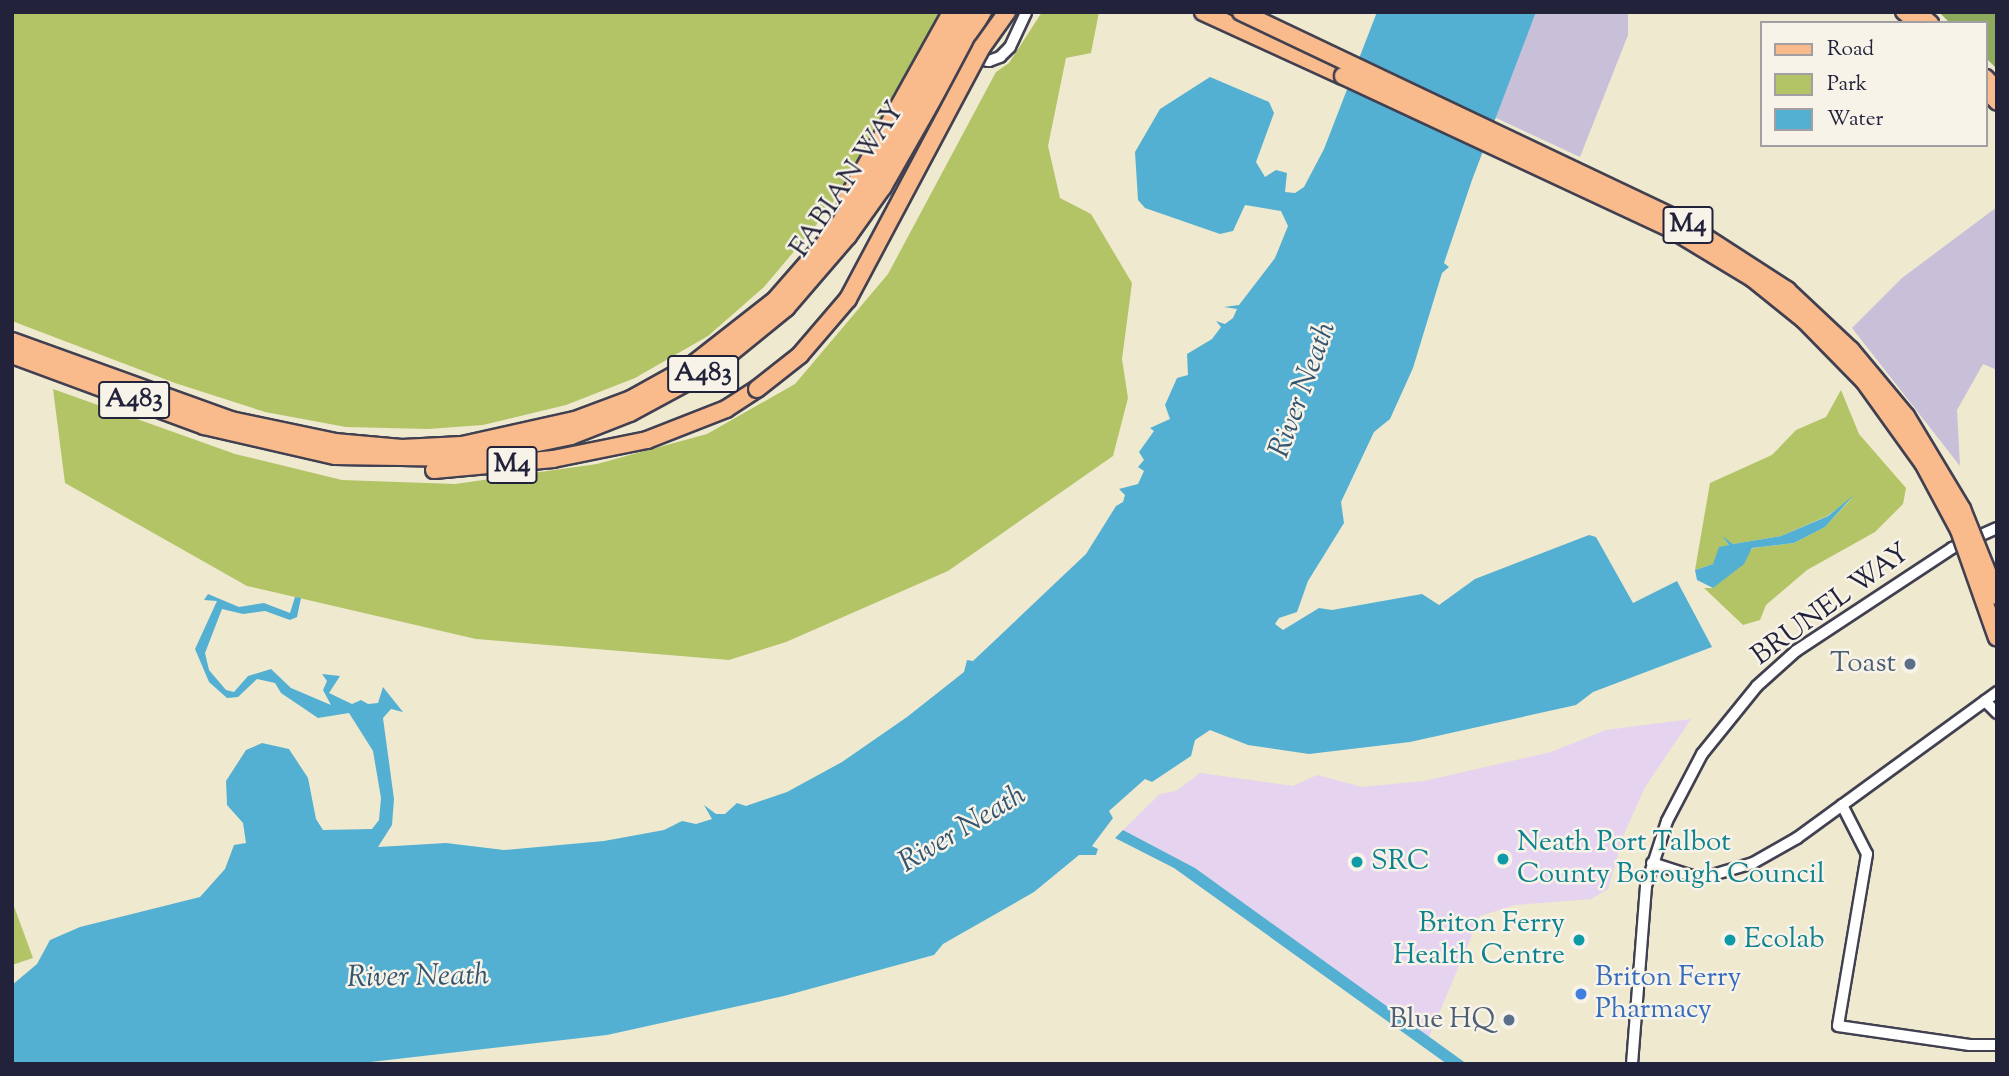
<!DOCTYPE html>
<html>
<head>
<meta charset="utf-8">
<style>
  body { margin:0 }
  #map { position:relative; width:2009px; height:1076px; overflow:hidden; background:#efe9d0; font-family:"Sorts Mill Goudy",serif }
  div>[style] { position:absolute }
  .built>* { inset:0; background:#e6d3f0 }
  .industrial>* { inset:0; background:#c8c0d8 }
  .green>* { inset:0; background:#b3c467 }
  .forest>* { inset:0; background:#8eaa5c }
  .water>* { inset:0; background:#54b0d2 }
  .roads { filter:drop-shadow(2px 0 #414051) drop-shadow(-2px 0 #414051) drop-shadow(0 2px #414051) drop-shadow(0 -2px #414051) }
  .minor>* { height:10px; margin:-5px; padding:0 5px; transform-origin:5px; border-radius:5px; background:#fff }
  .major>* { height:14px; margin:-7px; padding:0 7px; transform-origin:7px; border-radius:7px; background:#fabb8c }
  .highway>* { height:16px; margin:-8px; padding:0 8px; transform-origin:8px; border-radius:8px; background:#fabb8c }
  .bridges { filter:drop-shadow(2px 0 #414051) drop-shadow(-2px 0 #414051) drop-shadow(0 2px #414051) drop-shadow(0 -2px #414051) }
  .highway-bridge>* { height:16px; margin:-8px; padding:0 8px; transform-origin:8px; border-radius:8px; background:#fabb8c }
  .dots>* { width:19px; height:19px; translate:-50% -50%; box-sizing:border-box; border:4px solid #f7f3e8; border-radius:50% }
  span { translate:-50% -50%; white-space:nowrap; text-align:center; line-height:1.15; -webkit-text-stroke:5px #f7f3e8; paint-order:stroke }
  .shield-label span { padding:2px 5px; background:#f7f3e8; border:2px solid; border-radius:5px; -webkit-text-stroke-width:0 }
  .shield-label { font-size:26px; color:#22223b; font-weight:700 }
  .street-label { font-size:28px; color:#22223b }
  .service-label { font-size:28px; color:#4e5e75 }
  .right { translate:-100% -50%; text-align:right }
  .culture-label { font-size:28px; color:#0d838f }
  .left { translate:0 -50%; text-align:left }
  .shop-label { font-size:28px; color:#366cbe }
  .water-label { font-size:30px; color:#345470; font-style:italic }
  .frame { position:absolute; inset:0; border:14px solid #22223b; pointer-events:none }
  .legend { position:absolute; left:1760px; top:21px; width:228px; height:126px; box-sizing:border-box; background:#f7f3e8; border:2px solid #a29fa3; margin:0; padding:9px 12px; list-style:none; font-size:21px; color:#22223b }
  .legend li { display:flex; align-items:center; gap:14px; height:35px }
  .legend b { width:35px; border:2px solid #a29fa3 }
</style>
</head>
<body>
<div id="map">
  <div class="built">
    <div style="clip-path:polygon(1691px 719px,1645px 787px,1624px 834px,1608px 889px,1591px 899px,1515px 905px,1480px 916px,1429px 1037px,1195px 868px,1123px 830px,1160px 794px,1176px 791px,1200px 773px,1293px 786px,1317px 775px,1362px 787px,1424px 781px,1551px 752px,1606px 730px)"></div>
  </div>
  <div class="industrial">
    <div style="clip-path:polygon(1536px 12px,1628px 12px,1628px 35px,1580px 157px,1494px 117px)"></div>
    <div style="clip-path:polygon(1997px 207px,1997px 370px,1983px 364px,1957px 410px,1960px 466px,1852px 328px,1902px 278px)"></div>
  </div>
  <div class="green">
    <div style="clip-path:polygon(12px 12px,943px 12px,828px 211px,764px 287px,708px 336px,635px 378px,566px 405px,483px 425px,428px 429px,346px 427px,265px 412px,175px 383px,12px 321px)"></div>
    <div style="clip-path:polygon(1042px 12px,1099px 12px,1091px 53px,1066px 58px,1048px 146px,1060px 198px,1091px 214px,1132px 283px,1122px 359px,1128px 398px,1113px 456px,948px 571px,786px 642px,729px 660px,476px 639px,247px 586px,65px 483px,53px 389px,235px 454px,342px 480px,455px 484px,597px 464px,707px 434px,795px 384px,888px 274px,996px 72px,1009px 63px)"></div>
    <div style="clip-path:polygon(1841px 390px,1859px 434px,1906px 488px,1903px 504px,1875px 532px,1807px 570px,1766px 605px,1760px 620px,1743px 625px,1704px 588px,1713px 588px,1753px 548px,1794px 543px,1825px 527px,1852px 498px,1827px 516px,1781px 536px,1733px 544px,1724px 539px,1729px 545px,1713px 564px,1695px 570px,1710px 483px,1772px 455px,1796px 430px,1826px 417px)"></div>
    <div style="clip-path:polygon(12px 901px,33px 958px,12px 965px)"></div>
  </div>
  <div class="forest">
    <div style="clip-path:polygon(1939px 12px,1997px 12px,1997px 69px,1986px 58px,1986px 23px,1950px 23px)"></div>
  </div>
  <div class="water">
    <div style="clip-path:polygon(1377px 12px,1536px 12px,1472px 180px,1444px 263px,1449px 267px,1442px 273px,1413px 368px,1390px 419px,1374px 432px,1341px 502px,1344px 523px,1308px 581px,1297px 612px,1279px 618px,1275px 624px,1283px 630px,1319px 608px,1332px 610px,1422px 594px,1439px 605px,1475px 579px,1589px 535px,1596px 537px,1633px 603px,1677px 581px,1712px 647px,1593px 692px,1576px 705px,1410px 742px,1309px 754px,1248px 745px,1210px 730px,1195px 740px,1191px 756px,1152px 782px,1145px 779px,1109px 811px,1113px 818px,1092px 846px,1098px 849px,1096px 855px,1079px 855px,1034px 892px,943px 944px,934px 955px,784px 996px,607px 1035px,362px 1063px,12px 1064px,12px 985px,37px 964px,50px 940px,80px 927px,200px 897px,225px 869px,234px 845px,246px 843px,243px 823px,227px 805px,226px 781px,246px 750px,262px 743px,289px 749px,308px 778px,316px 819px,323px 830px,372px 829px,379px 820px,381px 798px,373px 751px,349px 713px,318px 718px,281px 693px,275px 683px,257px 679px,238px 697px,227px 698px,209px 682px,195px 649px,217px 601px,204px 600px,208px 594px,239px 607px,264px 603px,290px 613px,295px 597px,301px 598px,297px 617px,290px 620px,265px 611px,243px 614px,222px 609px,205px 653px,209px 670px,226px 690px,234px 692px,248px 676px,271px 669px,291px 688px,331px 705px,323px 690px,327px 681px,322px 674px,340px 676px,329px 693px,352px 704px,361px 700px,368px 704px,378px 703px,383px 687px,403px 712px,391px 709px,383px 718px,394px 799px,392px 825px,378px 847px,446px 843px,504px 850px,604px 841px,664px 830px,682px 821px,696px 824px,712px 819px,704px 805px,716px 814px,725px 814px,737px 803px,746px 806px,787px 792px,842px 762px,907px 717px,964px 672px,967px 660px,973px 661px,1086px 554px,1116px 506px,1123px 502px,1125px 495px,1119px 489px,1138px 484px,1144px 471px,1138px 467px,1144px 460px,1139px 452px,1154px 431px,1150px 428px,1170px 419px,1165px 405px,1177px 378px,1188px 375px,1187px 354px,1212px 339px,1221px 327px,1216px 321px,1225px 324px,1233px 318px,1237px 309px,1224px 307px,1239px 305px,1275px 258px,1288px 226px,1281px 211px,1245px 205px,1233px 231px,1220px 234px,1145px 208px,1138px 200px,1135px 152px,1160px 109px,1210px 77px,1269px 102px,1274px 113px,1256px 162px,1265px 177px,1276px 170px,1287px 173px,1285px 192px,1295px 193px,1304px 187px,1324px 149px)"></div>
    <div style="clip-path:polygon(1854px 495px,1825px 527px,1794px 543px,1752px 548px,1744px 564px,1713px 588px,1697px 580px,1695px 570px,1713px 564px,1719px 547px,1729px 545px,1722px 536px,1733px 544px,1781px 536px,1828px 516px)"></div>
    <div style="clip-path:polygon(1123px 830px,1195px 868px,1467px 1064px,1447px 1064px,1174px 868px,1115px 838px)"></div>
  </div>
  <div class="roads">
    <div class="minor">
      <div style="left:973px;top:58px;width:16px;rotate:11deg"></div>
      <div style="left:989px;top:61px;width:12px;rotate:-20deg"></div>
      <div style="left:1000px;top:57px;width:14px;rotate:-45deg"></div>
      <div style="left:1010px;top:47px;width:38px;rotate:-65deg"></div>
      <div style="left:1985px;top:701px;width:17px;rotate:45deg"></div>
      <div style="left:1842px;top:805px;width:55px;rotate:63deg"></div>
      <div style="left:1867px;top:854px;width:174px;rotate:99.6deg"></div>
      <div style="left:1838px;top:1026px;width:133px;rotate:8.2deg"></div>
      <div style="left:1970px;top:1045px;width:27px"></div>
      <div style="left:1652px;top:863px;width:40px;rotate:18deg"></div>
      <div style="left:1690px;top:875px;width:19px;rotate:3deg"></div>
      <div style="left:1709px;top:876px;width:46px;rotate:-16.5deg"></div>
      <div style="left:1753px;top:863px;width:51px;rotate:-29.6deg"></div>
      <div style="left:1797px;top:838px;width:248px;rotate:-36.1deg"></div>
      <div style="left:1632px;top:1064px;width:179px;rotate:-85.5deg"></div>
      <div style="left:1646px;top:886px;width:68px;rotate:-72.1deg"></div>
      <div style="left:1667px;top:821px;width:76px;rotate:-62.4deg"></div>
      <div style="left:1702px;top:754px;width:87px;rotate:-51deg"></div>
      <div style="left:1757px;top:686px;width:52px;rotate:-41.9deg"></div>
      <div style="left:1796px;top:651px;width:187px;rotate:-33.4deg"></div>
      <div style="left:1952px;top:548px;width:49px;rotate:-24deg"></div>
    </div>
    <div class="major">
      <div style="left:1903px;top:12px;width:17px;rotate:40deg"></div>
      <div style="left:1918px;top:12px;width:17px;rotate:40deg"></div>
      <div style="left:1986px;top:77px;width:16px;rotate:47deg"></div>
      <div style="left:1986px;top:91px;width:16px;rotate:47deg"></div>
    </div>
    <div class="highway">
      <div style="left:1203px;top:12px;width:154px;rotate:24.6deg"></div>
      <div style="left:846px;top:201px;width:216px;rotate:-60.9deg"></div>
      <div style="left:12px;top:341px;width:233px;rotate:19.8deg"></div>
      <div style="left:231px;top:420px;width:106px;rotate:11.9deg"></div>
      <div style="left:335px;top:442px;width:67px;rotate:5.1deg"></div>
      <div style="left:402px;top:448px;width:60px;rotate:-2.9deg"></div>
      <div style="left:462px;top:445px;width:116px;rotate:-12.5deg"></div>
      <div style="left:575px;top:420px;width:60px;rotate:-20.6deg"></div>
      <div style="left:631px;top:399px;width:70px;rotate:-29.1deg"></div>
      <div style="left:692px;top:365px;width:105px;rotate:-38.1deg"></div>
      <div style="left:775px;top:300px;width:82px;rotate:-48.9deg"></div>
      <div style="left:829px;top:238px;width:74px;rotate:-54.4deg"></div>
      <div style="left:872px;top:178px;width:191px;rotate:-60.2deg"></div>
      <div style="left:12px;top:355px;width:205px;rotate:20.3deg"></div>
      <div style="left:204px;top:426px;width:134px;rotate:12.9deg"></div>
      <div style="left:335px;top:456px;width:130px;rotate:0.9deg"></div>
      <div style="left:465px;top:458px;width:108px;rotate:-11.7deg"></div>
      <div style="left:571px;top:436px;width:63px;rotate:-21.3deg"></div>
      <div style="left:630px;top:413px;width:92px;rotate:-28.5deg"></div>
      <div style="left:711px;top:369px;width:97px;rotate:-39.1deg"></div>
      <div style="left:786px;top:308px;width:95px;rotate:-49.3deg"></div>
      <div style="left:848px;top:236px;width:60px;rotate:-54.5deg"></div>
      <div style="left:883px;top:187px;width:202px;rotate:-60.3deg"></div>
      <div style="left:434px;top:470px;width:120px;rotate:-5.3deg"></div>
      <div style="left:553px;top:459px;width:96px;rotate:-11.4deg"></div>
      <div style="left:647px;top:440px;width:85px;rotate:-21.4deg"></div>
      <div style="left:726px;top:409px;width:37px;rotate:-33deg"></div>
    </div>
  </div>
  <div class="bridges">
    <div class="highway-bridge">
      <div style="left:1241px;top:12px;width:485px;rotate:25.4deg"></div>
      <div style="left:1679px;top:220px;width:129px;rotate:32.9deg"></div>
      <div style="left:1787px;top:290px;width:88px;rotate:43.2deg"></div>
      <div style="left:1851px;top:350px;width:86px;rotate:50.2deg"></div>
      <div style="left:1906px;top:416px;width:109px;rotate:58.9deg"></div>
      <div style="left:1962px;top:509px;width:94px;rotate:68.1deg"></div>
      <div style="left:1343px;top:76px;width:360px;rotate:25deg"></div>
      <div style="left:1669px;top:228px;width:97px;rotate:31.1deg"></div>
      <div style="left:1752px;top:278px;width:67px;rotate:38.9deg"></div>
      <div style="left:1804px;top:320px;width:86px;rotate:45.5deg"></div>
      <div style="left:1864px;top:381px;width:101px;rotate:54.3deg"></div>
      <div style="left:1923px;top:463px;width:76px;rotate:61.8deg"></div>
      <div style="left:1959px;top:530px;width:114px;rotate:70.6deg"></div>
      <div style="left:757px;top:389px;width:55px;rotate:-38.3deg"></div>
      <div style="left:800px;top:355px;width:74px;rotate:-49.4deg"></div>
      <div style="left:848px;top:299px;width:285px;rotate:-62deg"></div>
      <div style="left:982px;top:47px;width:43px;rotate:-54.5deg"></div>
    </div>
  </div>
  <div class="dots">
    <div style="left:1910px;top:664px;background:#5c6f8a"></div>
    <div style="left:1503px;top:859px;background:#0f9aa8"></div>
    <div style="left:1357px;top:862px;background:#0f9aa8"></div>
    <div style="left:1579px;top:940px;background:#0f9aa8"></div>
    <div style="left:1730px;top:940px;background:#0f9aa8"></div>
    <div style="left:1581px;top:994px;background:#3f7fe0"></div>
    <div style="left:1509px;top:1020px;background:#5c6f8a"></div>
  </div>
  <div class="shield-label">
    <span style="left:1688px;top:225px">M4</span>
    <span style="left:703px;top:374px">A483</span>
    <span style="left:134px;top:400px">A483</span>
    <span style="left:512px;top:465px">M4</span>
  </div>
  <div class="street-label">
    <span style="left:848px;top:180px;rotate:-56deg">FABIAN WAY</span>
    <span style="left:1831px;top:605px;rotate:-36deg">BRUNEL WAY</span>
  </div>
  <div class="service-label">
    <span class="right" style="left:1896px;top:664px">Toast</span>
    <span class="right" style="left:1495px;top:1020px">Blue HQ</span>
  </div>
  <div class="culture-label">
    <span class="left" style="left:1517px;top:859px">Neath Port Talbot<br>County Borough Council</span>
    <span class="left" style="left:1371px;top:862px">SRC</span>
    <span class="right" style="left:1565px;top:940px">Briton Ferry<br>Health Centre</span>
    <span class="left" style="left:1744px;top:940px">Ecolab</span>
  </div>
  <div class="shop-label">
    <span class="left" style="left:1595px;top:994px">Briton Ferry<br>Pharmacy</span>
  </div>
  <div class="water-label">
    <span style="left:1304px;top:390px;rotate:-70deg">River Neath</span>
    <span style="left:963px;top:830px;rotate:-31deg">River Neath</span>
    <span style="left:418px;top:978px;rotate:-1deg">River Neath</span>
  </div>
  <div class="frame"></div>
  <ul class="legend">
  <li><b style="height:9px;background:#fabb8c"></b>Road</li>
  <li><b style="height:19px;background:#b3c467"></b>Park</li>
  <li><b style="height:19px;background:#54b0d2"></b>Water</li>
  </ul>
</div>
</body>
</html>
